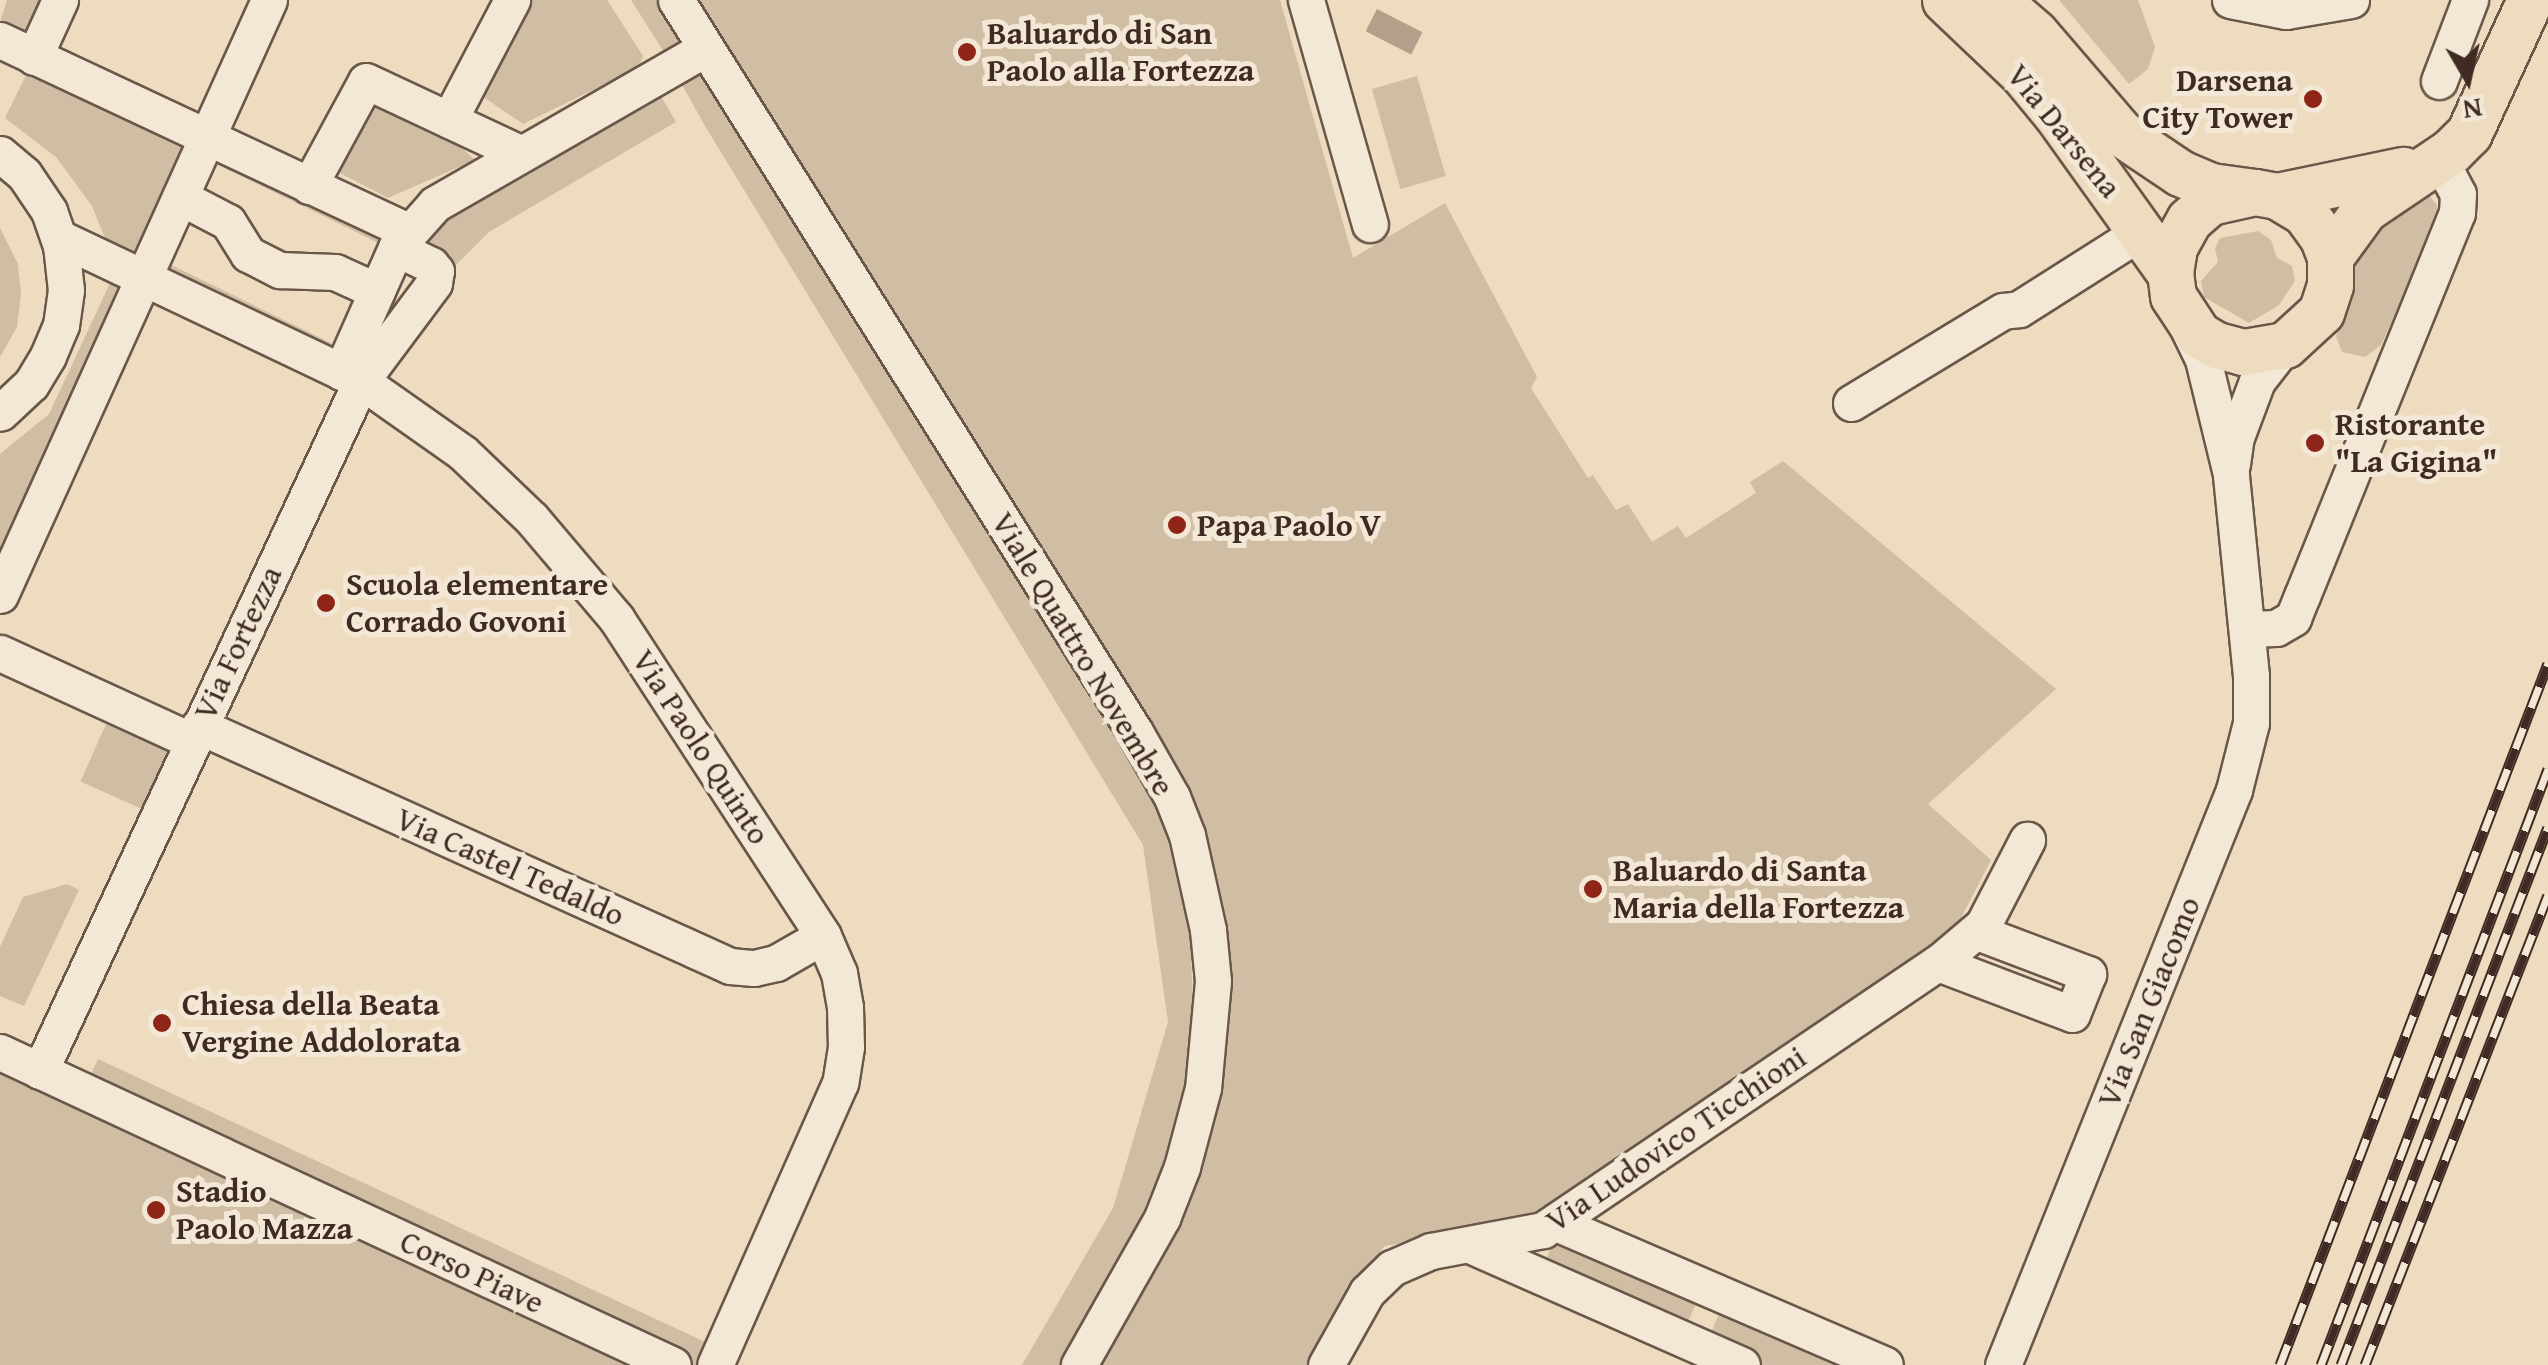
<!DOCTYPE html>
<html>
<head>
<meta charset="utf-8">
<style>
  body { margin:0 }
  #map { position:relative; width:2548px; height:1365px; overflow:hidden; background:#eddcbf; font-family:"Gentium Book Plus",serif }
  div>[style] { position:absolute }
  .green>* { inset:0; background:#cfbea4; transform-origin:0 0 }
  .water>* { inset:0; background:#b2a08a; transform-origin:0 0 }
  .roads { filter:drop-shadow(2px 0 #6a574a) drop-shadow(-2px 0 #6a574a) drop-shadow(0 2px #6a574a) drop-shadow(0 -2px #6a574a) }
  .minor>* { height:35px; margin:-17.5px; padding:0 17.5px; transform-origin:17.5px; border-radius:17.5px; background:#f3e8d5 }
  .major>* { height:45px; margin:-22.5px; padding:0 22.5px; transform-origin:22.5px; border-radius:22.5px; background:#eddcbf }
  .rail>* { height:11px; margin-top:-5.5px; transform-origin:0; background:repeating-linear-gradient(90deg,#f3e8d5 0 22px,#3f2b23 0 44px); box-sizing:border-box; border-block:2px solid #3f2b23 }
  .dots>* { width:28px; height:28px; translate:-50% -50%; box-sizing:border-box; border:5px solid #f3e8d5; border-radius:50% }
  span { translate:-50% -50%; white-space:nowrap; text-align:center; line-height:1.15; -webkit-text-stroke:10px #f3e8d5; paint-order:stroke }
  .poi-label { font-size:32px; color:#3f2b23; font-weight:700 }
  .left { translate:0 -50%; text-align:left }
  .right { translate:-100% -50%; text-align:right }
  .street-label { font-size:32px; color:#3f2b23 }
  .north { position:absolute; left:2418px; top:30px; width:100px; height:100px; -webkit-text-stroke:8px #f3e8d5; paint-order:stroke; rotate:171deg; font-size:28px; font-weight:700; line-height:40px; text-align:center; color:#3f2b23 }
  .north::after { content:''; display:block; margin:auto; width:35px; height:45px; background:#3f2b23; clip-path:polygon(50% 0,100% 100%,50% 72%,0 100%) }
</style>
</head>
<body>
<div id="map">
  <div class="green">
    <div style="clip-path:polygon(7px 0,47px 0,30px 36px,0 22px)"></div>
    <div style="clip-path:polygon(525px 0,607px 0,643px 56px,638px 68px,523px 124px,476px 92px)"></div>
    <div style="clip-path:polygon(631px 0,662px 0,691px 45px,669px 60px)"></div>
    <div style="clip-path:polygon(693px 0,1280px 0,1353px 258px,1445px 203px,1537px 377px,1531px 388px,1588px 478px,1593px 475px,1616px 510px,1628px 504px,1652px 542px,1678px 526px,1686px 538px,1756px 493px,1750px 482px,1783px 461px,2056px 689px,1928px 804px,1991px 860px,1946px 947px,1544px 1219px,1385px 1246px,1354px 1284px,1309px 1365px,1094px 1365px,1156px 1260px,1219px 920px,1209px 849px,1186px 790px,1157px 732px)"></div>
    <div style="clip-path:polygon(2059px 0,2138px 0,2155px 47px,2148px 69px,2129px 84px)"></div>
    <div style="clip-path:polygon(701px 60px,1124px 739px,1168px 832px,1190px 933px,1194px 1026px,1178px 1141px,1140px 1240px,1069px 1365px,1022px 1365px,1113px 1208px,1168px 1022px,1143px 845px,705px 126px,676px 74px)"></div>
    <div style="clip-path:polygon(29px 69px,191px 147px,137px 262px,109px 248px,92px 206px,56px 157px,5px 118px)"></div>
    <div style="left:1417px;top:76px;width:104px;height:47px;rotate:74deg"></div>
    <div style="clip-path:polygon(657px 89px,676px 122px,489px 232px,449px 272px,420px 252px,435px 225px,465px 196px)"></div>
    <div style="clip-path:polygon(378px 100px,445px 133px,475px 160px,388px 198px,338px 172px)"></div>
    <div style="left:216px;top:146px;width:187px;height:16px;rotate:26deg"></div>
    <div style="clip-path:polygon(2427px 193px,2437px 205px,2437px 221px,2381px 345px,2365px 357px,2342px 352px,2336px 336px,2352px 299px,2356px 252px,2375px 223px)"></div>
    <div style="clip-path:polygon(0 228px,18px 264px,21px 295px,17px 327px,0 357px)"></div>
    <div style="clip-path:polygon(2258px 231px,2271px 240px,2277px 258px,2292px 266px,2295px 281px,2279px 305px,2249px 323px,2204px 297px,2201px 281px,2218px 262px,2215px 248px,2220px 238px)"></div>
    <div style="left:163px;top:261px;width:187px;height:16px;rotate:26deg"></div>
    <div style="clip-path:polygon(110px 283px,124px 290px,0 550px,0 454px,49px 414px)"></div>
    <div style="left:106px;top:724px;width:69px;height:63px;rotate:24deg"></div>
    <div style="clip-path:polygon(67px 884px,79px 890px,24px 1006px,0 996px,0 947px,23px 897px)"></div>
    <div style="left:98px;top:1059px;width:674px;height:28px;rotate:25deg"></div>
    <div style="clip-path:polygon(0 1074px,86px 1109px,659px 1365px,0 1365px)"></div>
    <div style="left:1557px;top:1234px;width:155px;height:40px;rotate:23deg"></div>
    <div style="clip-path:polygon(1724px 1303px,1867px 1365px,1760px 1365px,1707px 1342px)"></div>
  </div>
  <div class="water">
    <div style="left:1377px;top:9px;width:51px;height:25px;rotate:27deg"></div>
  </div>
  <div class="roads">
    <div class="minor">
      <div style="left:676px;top:0;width:864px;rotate:57.91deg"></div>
      <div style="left:1135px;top:732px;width:75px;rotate:60.4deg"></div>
      <div style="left:1172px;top:797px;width:41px;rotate:68.5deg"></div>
      <div style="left:1187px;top:835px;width:97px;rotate:77.5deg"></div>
      <div style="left:1208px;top:930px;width:51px;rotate:84.4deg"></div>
      <div style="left:1213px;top:981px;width:107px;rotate:95.3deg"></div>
      <div style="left:1203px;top:1088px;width:82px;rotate:104.9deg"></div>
      <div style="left:1182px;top:1167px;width:55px;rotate:111.4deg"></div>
      <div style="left:1162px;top:1218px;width:169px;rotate:119.5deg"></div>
      <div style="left:1306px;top:0;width:233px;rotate:74.1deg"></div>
      <div style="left:2230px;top:0;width:57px;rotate:11.1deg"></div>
      <div style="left:2286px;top:11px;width:66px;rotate:-9.6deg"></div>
      <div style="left:0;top:40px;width:450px;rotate:25.1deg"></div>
      <div style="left:34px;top:57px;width:63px;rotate:-65.5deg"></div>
      <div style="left:2439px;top:81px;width:87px;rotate:-69.1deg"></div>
      <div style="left:449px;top:120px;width:136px;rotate:-62.3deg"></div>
      <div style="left:0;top:154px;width:31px;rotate:40deg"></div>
      <div style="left:24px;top:174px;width:45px;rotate:56deg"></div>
      <div style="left:49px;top:211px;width:36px;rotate:71deg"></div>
      <div style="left:61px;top:245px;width:45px;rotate:83.7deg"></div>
      <div style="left:66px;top:290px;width:35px;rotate:98deg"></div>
      <div style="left:61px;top:325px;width:34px;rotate:113deg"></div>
      <div style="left:48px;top:356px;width:33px;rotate:121deg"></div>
      <div style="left:31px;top:384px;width:42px;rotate:136.9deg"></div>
      <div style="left:309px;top:186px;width:119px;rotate:-61.5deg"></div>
      <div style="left:366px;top:81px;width:170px;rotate:25.1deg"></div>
      <div style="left:180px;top:197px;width:54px;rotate:27.5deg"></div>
      <div style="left:228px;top:222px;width:38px;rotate:58deg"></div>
      <div style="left:248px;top:254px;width:36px;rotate:27deg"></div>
      <div style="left:280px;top:270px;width:55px;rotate:2.1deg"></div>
      <div style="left:335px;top:272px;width:46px;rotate:24.3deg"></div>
      <div style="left:60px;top:238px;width:333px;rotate:25.4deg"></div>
      <div style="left:361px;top:381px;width:125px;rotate:35.2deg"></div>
      <div style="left:463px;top:453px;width:95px;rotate:43.7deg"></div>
      <div style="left:532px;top:519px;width:130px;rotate:49.7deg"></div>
      <div style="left:616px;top:618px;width:379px;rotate:56.9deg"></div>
      <div style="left:823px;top:936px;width:40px;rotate:66.6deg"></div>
      <div style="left:839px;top:973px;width:35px;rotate:80deg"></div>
      <div style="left:845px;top:1007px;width:40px;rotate:88.6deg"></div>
      <div style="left:846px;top:1047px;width:36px;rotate:99deg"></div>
      <div style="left:840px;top:1083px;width:308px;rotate:113.9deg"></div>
      <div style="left:341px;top:372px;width:136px;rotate:-66.1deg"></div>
      <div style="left:396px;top:248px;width:59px;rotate:-48.4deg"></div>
      <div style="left:435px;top:204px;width:311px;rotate:-29.9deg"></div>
      <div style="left:1851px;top:403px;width:178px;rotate:-31.2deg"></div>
      <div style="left:2003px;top:311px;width:16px;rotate:-7deg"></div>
      <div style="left:2019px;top:309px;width:146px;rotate:-32.4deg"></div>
      <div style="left:2232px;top:464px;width:27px;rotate:-82deg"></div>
      <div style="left:2236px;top:437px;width:60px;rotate:-69.4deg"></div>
      <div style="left:2257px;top:381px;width:46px;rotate:-52.1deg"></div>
      <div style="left:0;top:595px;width:653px;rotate:-65.67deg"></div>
      <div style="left:2247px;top:629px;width:29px;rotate:-2deg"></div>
      <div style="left:2276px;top:628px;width:20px;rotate:-30deg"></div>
      <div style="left:2293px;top:618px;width:24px;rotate:-68deg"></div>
      <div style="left:2302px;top:596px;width:413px;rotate:-68deg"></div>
      <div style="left:2457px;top:213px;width:19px;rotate:-87deg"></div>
      <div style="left:2458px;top:194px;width:40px;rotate:-118deg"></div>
      <div style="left:0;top:653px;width:211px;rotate:24.6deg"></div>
      <div style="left:199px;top:726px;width:583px;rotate:24.32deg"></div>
      <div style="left:730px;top:966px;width:24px;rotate:5deg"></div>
      <div style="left:754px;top:968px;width:23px;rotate:-13deg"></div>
      <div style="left:776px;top:963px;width:54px;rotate:-29.9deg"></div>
      <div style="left:1977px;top:932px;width:119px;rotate:20.7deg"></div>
      <div style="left:2088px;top:974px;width:43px;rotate:111.8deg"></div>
      <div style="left:2072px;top:1014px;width:143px;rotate:-159.2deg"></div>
      <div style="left:1938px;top:963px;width:59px;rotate:-40.2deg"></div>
      <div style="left:1983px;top:925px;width:96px;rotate:-62.6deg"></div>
      <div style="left:0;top:1052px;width:742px;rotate:24.94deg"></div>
      <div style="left:40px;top:1071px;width:761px;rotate:-65.05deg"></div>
      <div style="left:361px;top:381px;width:122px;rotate:-53.3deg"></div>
      <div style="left:434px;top:283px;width:12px;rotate:-81deg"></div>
      <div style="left:436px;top:271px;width:8px;rotate:-130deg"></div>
      <div style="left:431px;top:265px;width:39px;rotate:-154deg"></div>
      <div style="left:1556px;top:1223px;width:358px;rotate:23.3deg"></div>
      <div style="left:1472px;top:1246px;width:295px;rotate:23.8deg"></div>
      <div style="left:1326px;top:1365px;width:84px;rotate:-60.7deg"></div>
      <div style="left:1367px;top:1292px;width:35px;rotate:-44deg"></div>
      <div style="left:1392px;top:1268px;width:43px;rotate:-23.6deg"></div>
      <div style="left:1431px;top:1251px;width:114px;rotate:-10.6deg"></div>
      <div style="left:1543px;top:1230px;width:477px;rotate:-34.1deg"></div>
      <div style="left:2003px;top:1365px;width:620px;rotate:-68.11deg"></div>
      <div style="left:2234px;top:790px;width:69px;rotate:-75.8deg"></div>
      <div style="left:2251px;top:723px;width:47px;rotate:-90deg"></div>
      <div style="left:2251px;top:676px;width:203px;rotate:-95.7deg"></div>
      <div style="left:2231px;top:474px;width:118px;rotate:-103.7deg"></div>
      <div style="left:2203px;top:359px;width:41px;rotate:-115.9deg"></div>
    </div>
    <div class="major">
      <div style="left:1945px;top:0;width:106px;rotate:43.5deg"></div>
      <div style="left:2022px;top:73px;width:53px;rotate:50.3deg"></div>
      <div style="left:2056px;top:114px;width:196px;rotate:54.4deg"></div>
      <div style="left:1997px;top:0;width:50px;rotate:41deg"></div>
      <div style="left:2035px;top:33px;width:133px;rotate:49.3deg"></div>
      <div style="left:2122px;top:134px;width:70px;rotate:33.9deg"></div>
      <div style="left:2180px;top:173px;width:34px;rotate:23deg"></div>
      <div style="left:2211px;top:186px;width:44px;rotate:7.8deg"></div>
      <div style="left:2255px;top:192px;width:22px;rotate:10deg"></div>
      <div style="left:2277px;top:196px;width:33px;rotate:31deg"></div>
      <div style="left:2305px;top:213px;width:29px;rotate:54deg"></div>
      <div style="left:2322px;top:236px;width:22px;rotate:69deg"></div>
      <div style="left:2330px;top:257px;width:28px;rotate:90deg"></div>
      <div style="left:2330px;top:285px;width:28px;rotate:108deg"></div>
      <div style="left:2321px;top:312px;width:49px;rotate:137.5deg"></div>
      <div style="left:2285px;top:345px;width:43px;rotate:170.5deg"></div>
      <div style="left:2243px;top:352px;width:28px;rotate:-165deg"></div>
      <div style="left:2216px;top:345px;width:21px;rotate:-149deg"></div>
      <div style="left:2198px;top:334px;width:45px;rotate:-123.3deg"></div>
      <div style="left:2173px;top:296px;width:23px;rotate:-97deg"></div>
      <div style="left:2170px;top:273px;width:26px;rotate:-81deg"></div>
      <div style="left:2174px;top:247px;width:31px;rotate:-61deg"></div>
      <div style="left:2189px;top:220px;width:28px;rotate:-41deg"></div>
      <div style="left:2210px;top:202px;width:46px;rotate:-12.5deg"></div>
      <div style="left:2277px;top:196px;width:129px;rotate:-11.7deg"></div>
      <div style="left:2330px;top:257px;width:59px;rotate:-53.9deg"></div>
      <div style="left:2365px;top:209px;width:104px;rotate:-34deg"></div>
      <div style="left:2451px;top:151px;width:25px;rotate:-45deg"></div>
      <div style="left:2469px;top:133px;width:146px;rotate:-65.4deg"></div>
    </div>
  </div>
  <div class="rail">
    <div style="left:2280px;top:1365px;width:751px;rotate:-69.1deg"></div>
    <div style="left:2321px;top:1365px;width:638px;rotate:-69.15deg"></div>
    <div style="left:2341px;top:1365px;width:576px;rotate:-68.96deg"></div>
    <div style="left:2365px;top:1365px;width:504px;rotate:-68.73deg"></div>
  </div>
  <div class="dots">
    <div style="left:967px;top:52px;background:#8f2418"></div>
    <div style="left:2313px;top:99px;background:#8f2418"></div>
    <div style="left:2315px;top:443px;background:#8f2418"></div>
    <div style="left:1177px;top:525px;background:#8f2418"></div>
    <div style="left:326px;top:603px;background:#8f2418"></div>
    <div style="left:1593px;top:889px;background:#8f2418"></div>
    <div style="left:162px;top:1023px;background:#8f2418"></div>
    <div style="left:156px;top:1210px;background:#8f2418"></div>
  </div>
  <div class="poi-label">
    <span class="left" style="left:987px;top:52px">Baluardo di San<br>Paolo alla Fortezza</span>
    <span class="right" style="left:2293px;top:99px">Darsena<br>City Tower</span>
    <span class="left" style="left:2335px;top:443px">Ristorante<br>"La Gigina"</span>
    <span class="left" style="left:1197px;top:525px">Papa Paolo V</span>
    <span class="left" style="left:346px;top:603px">Scuola elementare<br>Corrado Govoni</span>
    <span class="left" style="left:1613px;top:889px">Baluardo di Santa<br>Maria della Fortezza</span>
    <span class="left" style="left:182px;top:1023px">Chiesa della Beata<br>Vergine Addolorata</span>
    <span class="left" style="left:176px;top:1210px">Stadio<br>Paolo Mazza</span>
  </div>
  <div class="street-label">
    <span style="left:2064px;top:131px;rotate:51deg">Via Darsena</span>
    <span style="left:238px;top:643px;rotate:-65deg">Via Fortezza</span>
    <span style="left:1083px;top:654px;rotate:59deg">Viale Quattro Novembre</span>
    <span style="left:701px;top:747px;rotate:57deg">Via Paolo Quinto</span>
    <span style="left:510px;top:867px;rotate:24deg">Via Castel Tedaldo</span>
    <span style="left:2149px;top:1002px;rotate:-68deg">Via San Giacomo</span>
    <span style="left:1676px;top:1139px;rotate:-34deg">Via Ludovico Ticchioni</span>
    <span style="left:472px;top:1272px;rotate:25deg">Corso Piave</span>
  </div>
  <div class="north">N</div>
</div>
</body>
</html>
